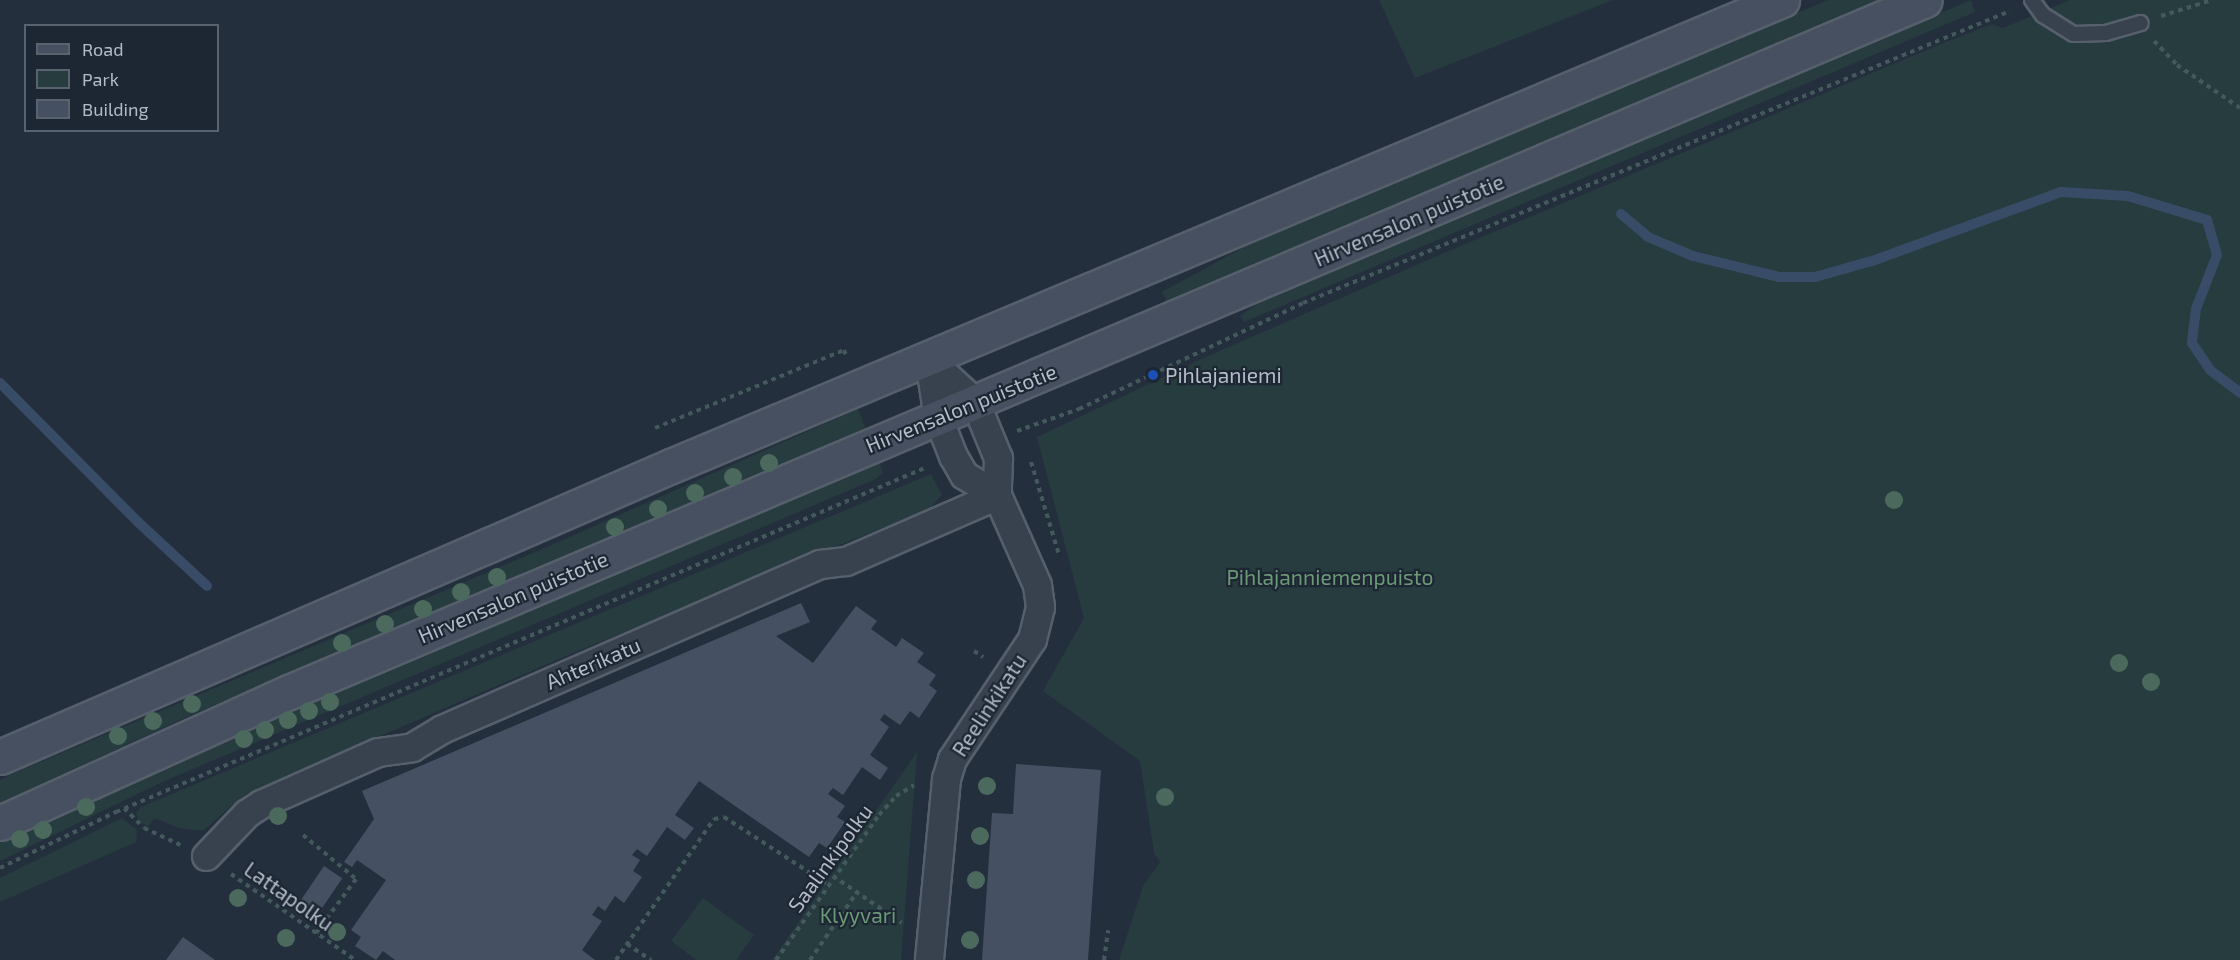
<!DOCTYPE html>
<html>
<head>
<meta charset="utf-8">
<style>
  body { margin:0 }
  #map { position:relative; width:2240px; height:960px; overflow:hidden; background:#242f3e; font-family:"Exo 2",sans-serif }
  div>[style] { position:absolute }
  .green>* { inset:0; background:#263c3f }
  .stream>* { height:10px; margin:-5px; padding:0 5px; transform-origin:5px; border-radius:5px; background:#394c67 }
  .building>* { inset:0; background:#455162; transform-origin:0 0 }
  .path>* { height:4px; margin-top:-2px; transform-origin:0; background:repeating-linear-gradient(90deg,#44595c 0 4.5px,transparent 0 9px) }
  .roads { filter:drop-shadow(2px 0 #565f6c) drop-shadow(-2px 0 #565f6c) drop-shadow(0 2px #565f6c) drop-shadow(0 -2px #565f6c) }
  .service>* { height:14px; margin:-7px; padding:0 7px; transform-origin:7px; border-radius:7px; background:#38414e }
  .minor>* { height:27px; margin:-13.5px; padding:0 13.5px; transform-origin:13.5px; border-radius:13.5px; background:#38414e }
  .secondary>* { height:33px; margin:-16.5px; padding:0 16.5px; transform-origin:16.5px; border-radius:16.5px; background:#465061 }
  .trees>* { width:18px; height:18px; margin:-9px; border-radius:50%; background:#4b6a5d }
  .dots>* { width:16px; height:16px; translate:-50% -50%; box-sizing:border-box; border:3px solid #1d2633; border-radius:50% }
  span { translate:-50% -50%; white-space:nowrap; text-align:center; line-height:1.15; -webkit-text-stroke:4.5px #1d2633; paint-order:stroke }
  .street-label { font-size:21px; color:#b4bcc9 }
  .poi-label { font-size:21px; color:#b4bcc9 }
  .left { translate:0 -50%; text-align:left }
  .park-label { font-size:21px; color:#6b9a76 }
  .legend { position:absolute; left:24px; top:24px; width:195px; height:108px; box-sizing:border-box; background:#1d2633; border:2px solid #59626f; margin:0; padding:8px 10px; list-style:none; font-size:18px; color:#b4bcc9 }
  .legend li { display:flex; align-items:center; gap:12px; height:30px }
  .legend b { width:30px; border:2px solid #59626f }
</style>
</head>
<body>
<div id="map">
  <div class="green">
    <div style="clip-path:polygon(1379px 0,1613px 0,1415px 78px)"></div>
    <div style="clip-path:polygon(1828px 0,1880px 0,1167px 302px,1162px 292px,1255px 241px)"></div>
    <div style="clip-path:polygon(1971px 0,1975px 12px,1244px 322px,1240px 316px,1262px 300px)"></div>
    <div style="clip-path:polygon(2070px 0,2240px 0,2240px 960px,1119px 960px,1143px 886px,1160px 862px,1154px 853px,1140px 761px,1043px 691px,1084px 618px,1037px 437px,1208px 356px,1437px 256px,1941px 44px,1992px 24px,2003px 28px)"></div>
    <div style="clip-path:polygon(858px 409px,866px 429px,193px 714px,0 803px,0 780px,12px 774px,547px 547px)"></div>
    <div style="clip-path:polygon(879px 462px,883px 473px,876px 479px,160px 783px,0 861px,0 842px,98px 793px)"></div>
    <div style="clip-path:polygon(931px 474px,942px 495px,929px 509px,568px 655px,244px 795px,203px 831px,178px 828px,155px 818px,148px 827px,139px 821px,136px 813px,141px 807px)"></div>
    <div style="clip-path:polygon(917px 752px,901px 960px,772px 960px)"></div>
    <div style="clip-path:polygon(122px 818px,137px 830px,136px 842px,0 902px,0 878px)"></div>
    <div style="clip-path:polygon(703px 898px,754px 935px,736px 960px,696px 960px,671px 941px)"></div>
  </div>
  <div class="stream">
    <div style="left:1621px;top:214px;width:35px;rotate:40deg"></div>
    <div style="left:1648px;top:237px;width:49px;rotate:22.9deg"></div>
    <div style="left:1693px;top:256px;width:89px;rotate:13.7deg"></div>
    <div style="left:1779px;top:277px;width:36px"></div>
    <div style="left:1815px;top:277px;width:62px;rotate:-15.8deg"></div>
    <div style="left:1875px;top:260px;width:198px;rotate:-20.1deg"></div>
    <div style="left:2061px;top:192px;width:67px;rotate:3.4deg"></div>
    <div style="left:2128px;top:196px;width:83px;rotate:16.9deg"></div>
    <div style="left:2207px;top:220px;width:36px;rotate:74deg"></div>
    <div style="left:2217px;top:255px;width:58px;rotate:111.3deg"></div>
    <div style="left:2196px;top:309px;width:34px;rotate:97deg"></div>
    <div style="left:2192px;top:343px;width:32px;rotate:56deg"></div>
    <div style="left:2210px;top:370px;width:38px;rotate:37deg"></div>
    <div style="left:0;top:383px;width:196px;rotate:45.2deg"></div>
    <div style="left:138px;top:522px;width:94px;rotate:42.8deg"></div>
  </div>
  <div class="building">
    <div style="clip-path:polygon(801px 603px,810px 622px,776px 636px,813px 663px,856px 606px,877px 621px,871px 629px,896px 647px,902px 638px,924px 653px,917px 662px,936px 675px,929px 685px,937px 691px,919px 718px,910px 711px,900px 725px,884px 714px,880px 720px,889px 727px,870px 755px,888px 768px,880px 780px,862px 767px,843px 795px,833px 788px,828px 794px,845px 806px,837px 817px,845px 822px,827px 848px,819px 843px,809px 857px,699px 781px,675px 815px,694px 828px,685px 840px,667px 827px,647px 856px,637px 849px,632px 855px,640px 860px,633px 871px,642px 877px,624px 903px,615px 896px,605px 911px,598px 906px,592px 915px,602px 921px,582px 950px,595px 960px,395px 960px,383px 951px,376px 960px,355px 946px,361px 937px,351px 930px,386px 880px,357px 860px,352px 867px,344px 862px,374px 819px,362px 791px)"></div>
    <div style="clip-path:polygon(1016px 764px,1101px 770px,1088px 960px,982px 960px,992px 813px,1013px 814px)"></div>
    <div style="left:324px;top:866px;width:22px;height:42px;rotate:34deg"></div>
    <div style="clip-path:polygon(183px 937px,215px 960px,166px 960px)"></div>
  </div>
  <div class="path">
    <div style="left:2161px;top:16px;width:53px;rotate:-17.4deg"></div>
    <div style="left:2154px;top:41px;width:33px;rotate:46deg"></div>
    <div style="left:2177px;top:65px;width:76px;rotate:34.3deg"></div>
    <div style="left:655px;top:428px;width:204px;rotate:-22.4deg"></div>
    <div style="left:844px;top:350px;width:9px;rotate:69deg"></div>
    <div style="left:1017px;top:431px;width:66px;rotate:-19.5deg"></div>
    <div style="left:1079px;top:409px;width:248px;rotate:-25.3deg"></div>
    <div style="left:1303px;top:303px;width:765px;rotate:-22.44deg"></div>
    <div style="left:1031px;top:462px;width:97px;rotate:73.2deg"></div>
    <div style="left:974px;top:651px;width:11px;rotate:34deg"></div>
    <div style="left:124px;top:808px;width:28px;rotate:45deg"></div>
    <div style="left:144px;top:828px;width:40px;rotate:25deg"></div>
    <div style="left:303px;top:835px;width:69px;rotate:39.7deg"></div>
    <div style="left:356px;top:879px;width:67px;rotate:126.5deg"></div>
    <div style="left:0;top:868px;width:129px;rotate:-25.8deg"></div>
    <div style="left:116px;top:812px;width:881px;rotate:-23.04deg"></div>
    <div style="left:231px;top:874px;width:151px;rotate:34.7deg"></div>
    <div style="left:833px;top:876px;width:83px;rotate:34.3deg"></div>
    <div style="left:627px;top:944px;width:29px;rotate:34deg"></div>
    <div style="left:616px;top:960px;width:172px;rotate:-55.2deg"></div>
    <div style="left:714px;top:819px;width:10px;rotate:-11deg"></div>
    <div style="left:724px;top:817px;width:123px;rotate:33deg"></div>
    <div style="left:776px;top:960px;width:178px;rotate:-54.6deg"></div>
    <div style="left:879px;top:815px;width:25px;rotate:-48deg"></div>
    <div style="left:896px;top:796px;width:21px;rotate:-31deg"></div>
    <div style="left:810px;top:960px;width:83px;rotate:-55.3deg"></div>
    <div style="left:1104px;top:960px;width:30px;rotate:-82deg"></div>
  </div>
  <div class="roads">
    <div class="service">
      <div style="left:2032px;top:0;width:19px;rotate:54deg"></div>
      <div style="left:2043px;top:15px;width:36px;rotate:32deg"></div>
      <div style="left:2074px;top:34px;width:32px;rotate:-2deg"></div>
      <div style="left:2106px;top:33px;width:36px;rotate:-16deg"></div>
    </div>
    <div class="minor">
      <div style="left:929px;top:360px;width:62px;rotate:42.4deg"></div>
      <div style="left:975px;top:402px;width:61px;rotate:67.7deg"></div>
      <div style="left:998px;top:458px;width:37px;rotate:92deg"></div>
      <div style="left:997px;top:495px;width:98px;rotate:66deg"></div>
      <div style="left:1037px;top:585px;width:22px;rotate:82deg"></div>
      <div style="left:1040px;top:607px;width:33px;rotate:104deg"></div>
      <div style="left:1032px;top:639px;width:144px;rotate:123.7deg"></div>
      <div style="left:952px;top:759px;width:21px;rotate:107deg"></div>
      <div style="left:946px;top:779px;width:182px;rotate:95.4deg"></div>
      <div style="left:929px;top:360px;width:59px;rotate:81.2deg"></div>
      <div style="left:938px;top:418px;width:41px;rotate:68.5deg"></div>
      <div style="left:953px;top:456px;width:22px;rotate:60deg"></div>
      <div style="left:964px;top:475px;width:39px;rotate:31deg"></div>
      <div style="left:206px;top:856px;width:59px;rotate:-46.4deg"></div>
      <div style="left:247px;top:813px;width:17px;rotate:-33deg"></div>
      <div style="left:261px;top:804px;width:128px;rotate:-24deg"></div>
      <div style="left:378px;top:752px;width:34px;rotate:-8deg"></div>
      <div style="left:412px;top:747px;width:35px;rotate:-31deg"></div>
      <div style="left:442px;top:729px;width:412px;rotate:-23.6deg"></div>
      <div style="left:820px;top:564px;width:26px;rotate:-7deg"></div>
      <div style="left:846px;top:561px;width:165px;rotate:-23.6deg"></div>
    </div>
    <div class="secondary">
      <div style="left:0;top:757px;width:731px;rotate:-23.45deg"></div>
      <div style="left:671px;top:466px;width:1205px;rotate:-22.76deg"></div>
      <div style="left:0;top:823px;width:317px;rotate:-24.4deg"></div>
      <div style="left:289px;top:692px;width:1776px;rotate:-22.93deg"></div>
    </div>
  </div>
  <div class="trees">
    <div style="left:769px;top:463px"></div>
    <div style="left:733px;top:477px"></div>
    <div style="left:695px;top:493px"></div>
    <div style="left:1894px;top:500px"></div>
    <div style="left:658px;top:509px"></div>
    <div style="left:615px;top:527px"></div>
    <div style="left:497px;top:577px"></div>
    <div style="left:461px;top:592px"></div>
    <div style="left:423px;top:609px"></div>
    <div style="left:385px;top:624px"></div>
    <div style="left:342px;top:643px"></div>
    <div style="left:2119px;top:663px"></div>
    <div style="left:2151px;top:682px"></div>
    <div style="left:330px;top:702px"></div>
    <div style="left:192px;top:704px"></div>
    <div style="left:309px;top:711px"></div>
    <div style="left:288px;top:720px"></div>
    <div style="left:153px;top:721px"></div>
    <div style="left:265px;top:730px"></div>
    <div style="left:118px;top:736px"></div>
    <div style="left:244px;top:739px"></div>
    <div style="left:987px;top:786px"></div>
    <div style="left:1165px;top:797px"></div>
    <div style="left:86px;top:807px"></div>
    <div style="left:278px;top:816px"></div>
    <div style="left:43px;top:830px"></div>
    <div style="left:980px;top:836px"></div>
    <div style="left:20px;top:839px"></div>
    <div style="left:976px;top:880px"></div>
    <div style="left:238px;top:898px"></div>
    <div style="left:337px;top:932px"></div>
    <div style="left:286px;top:938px"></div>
    <div style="left:970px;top:940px"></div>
  </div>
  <div class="dots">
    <div style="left:1153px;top:375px;background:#1a4fb4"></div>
  </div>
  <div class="street-label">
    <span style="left:1409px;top:220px;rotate:-23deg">Hirvensalon puistotie</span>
    <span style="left:961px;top:408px;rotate:-22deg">Hirvensalon puistotie</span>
    <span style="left:513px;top:597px;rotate:-23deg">Hirvensalon puistotie</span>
    <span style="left:593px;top:663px;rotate:-23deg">Ahterikatu</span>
    <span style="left:989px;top:705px;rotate:-57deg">Reelinkikatu</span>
    <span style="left:830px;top:858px;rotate:-54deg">Saalinkipolku</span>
    <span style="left:289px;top:896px;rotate:35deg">Lattapolku</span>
  </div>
  <div class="poi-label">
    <span class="left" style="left:1165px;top:375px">Pihlajaniemi</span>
  </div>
  <div class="park-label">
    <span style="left:1330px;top:577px">Pihlajanniemenpuisto</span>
    <span style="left:858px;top:915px">Klyyvari</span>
  </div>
  <ul class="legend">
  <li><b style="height:8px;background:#465061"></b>Road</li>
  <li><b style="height:16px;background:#263c3f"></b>Park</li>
  <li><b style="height:16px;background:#455162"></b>Building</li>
  </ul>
</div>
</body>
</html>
